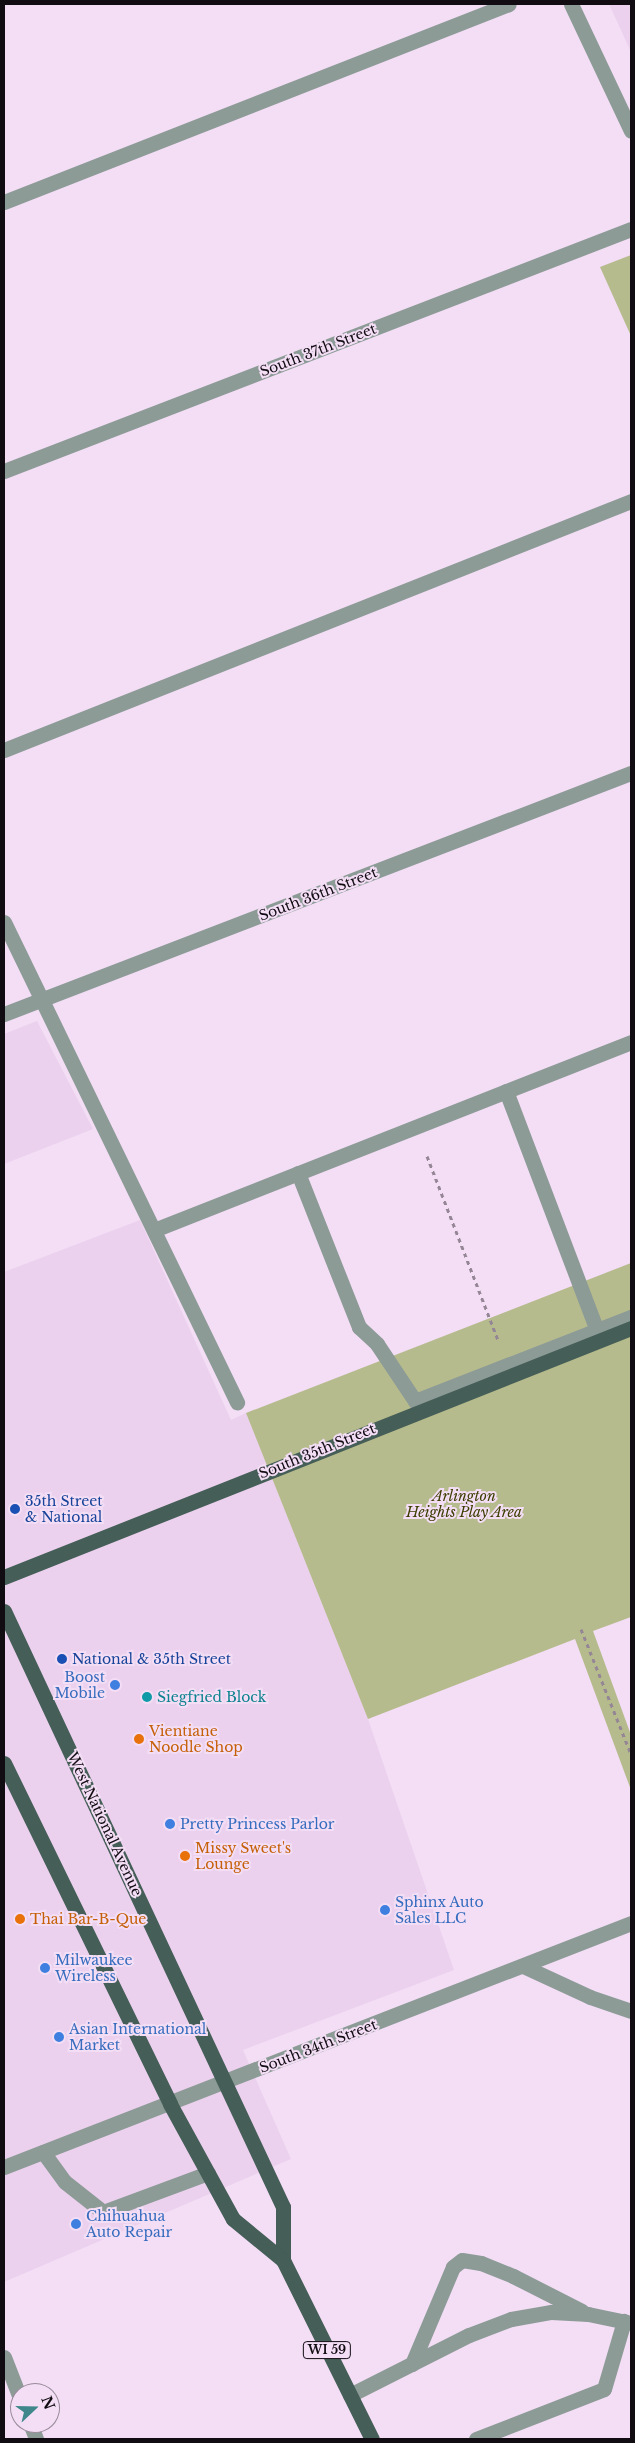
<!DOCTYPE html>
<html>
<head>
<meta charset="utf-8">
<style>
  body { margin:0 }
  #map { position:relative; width:635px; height:2443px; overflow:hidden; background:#f3def5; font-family:"Libre Baskerville",serif }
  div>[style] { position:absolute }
  .built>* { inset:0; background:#ebd1ee }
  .green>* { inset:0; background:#b6bb8d }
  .path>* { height:3px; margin-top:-1.5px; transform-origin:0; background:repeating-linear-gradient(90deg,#958696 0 4px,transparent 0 8px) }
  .minor>* { height:15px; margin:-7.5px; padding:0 7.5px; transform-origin:7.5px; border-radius:7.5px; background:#8d9b97 }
  .major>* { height:15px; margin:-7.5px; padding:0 7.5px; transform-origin:7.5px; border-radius:7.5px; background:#455e57 }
  .dots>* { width:14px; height:14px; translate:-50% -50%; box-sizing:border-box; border:2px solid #f3def5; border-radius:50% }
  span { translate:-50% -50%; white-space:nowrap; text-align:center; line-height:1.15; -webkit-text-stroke:4px #f3def5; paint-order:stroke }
  .shield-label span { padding:1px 4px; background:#f3def5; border:1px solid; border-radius:4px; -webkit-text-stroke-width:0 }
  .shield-label { font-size:12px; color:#110b12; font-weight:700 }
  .street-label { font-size:14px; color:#110b12 }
  .park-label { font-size:14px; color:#3c3e00; font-style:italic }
  .transit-label { font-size:14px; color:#164399 }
  .left { translate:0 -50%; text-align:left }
  .shop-label { font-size:14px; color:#366cbe }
  .right { translate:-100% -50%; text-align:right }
  .culture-label { font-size:14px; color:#0d838f }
  .food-label { font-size:14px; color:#c56008 }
  .frame { position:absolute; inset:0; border:5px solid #110b12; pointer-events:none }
  .north { position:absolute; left:10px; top:2383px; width:50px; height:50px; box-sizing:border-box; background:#f3def5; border:1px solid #998a9a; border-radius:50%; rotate:69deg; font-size:14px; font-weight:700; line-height:20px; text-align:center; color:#110b12 }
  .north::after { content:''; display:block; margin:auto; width:18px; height:22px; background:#3f878a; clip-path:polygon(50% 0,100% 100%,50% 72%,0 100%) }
</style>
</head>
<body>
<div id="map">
  <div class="built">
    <div style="clip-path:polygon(609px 4px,631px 4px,631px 52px)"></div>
    <div style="clip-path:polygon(37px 1021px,93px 1129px,4px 1164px,4px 1034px)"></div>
    <div style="clip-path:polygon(140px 1220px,231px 1420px,246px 1413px,368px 1719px,454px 1970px,243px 2050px,291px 2159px,4px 2282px,4px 1272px)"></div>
  </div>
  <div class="green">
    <div style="clip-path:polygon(631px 255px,631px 336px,600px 267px)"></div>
    <div style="clip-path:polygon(631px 1263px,631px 1617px,593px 1631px,631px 1735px,631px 1790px,575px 1639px,368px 1719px,246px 1413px)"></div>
  </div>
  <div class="path">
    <div style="left:427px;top:1156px;width:197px;rotate:68.9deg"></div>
    <div style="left:581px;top:1629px;width:135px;rotate:68.2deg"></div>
  </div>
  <div class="minor">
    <div style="left:571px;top:4px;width:140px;rotate:64.7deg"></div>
    <div style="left:4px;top:202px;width:542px;rotate:-21.41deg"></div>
    <div style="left:4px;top:471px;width:672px;rotate:-21.1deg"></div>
    <div style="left:4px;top:750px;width:675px;rotate:-21.66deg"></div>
    <div style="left:4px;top:922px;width:534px;rotate:64.11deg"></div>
    <div style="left:4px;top:1014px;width:672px;rotate:-21.03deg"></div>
    <div style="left:506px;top:1091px;width:256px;rotate:69.2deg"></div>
    <div style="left:298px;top:1173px;width:166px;rotate:68.4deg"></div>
    <div style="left:359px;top:1327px;width:25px;rotate:43deg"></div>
    <div style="left:377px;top:1344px;width:69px;rotate:56.3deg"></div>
    <div style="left:415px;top:1401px;width:232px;rotate:-21.3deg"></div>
    <div style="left:154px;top:1230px;width:513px;rotate:-21.51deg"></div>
    <div style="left:523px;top:1966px;width:74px;rotate:24.8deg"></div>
    <div style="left:590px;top:1997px;width:43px;rotate:18.9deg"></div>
    <div style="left:43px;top:2152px;width:37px;rotate:54deg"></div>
    <div style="left:65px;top:2182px;width:48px;rotate:38.3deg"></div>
    <div style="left:103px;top:2212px;width:112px;rotate:-20.4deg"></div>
    <div style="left:4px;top:2167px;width:673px;rotate:-21.26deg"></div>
    <div style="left:4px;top:2357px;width:44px;rotate:68.7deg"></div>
    <div style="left:412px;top:2364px;width:105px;rotate:-67.1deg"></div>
    <div style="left:453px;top:2267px;width:11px;rotate:-38deg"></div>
    <div style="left:462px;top:2260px;width:19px;rotate:9deg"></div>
    <div style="left:481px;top:2263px;width:35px;rotate:22deg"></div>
    <div style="left:513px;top:2276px;width:77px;rotate:26.9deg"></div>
    <div style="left:350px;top:2395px;width:133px;rotate:-26.8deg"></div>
    <div style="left:469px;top:2335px;width:45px;rotate:-20.9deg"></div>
    <div style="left:511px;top:2319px;width:41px;rotate:-9.9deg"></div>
    <div style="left:551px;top:2312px;width:37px;rotate:3deg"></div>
    <div style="left:588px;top:2314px;width:44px;rotate:11.8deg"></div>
    <div style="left:30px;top:2423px;width:17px;rotate:69deg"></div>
    <div style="left:476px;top:2439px;width:137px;rotate:-21.3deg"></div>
    <div style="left:604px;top:2389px;width:71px;rotate:-73.6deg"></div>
  </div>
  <div class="major">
    <div style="left:4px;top:1577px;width:675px;rotate:-21.66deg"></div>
    <div style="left:4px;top:1611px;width:658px;rotate:64.91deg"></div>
    <div style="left:283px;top:2207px;width:53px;rotate:90deg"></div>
    <div style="left:4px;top:1763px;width:379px;rotate:64deg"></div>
    <div style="left:170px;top:2104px;width:131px;rotate:61.3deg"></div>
    <div style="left:233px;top:2219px;width:65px;rotate:39.4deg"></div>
    <div style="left:283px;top:2260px;width:200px;rotate:63.6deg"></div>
  </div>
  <div class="dots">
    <div style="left:15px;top:1509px;background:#1a4fb4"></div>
    <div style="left:62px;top:1659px;background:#1a4fb4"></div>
    <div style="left:115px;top:1685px;background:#3f7fe0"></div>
    <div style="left:147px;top:1697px;background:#0f9aa8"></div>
    <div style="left:139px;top:1739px;background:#e8710a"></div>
    <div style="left:170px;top:1824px;background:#3f7fe0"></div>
    <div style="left:185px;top:1856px;background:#e8710a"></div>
    <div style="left:385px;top:1910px;background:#3f7fe0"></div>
    <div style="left:20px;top:1919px;background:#e8710a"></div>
    <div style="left:45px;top:1968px;background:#3f7fe0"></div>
    <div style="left:59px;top:2037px;background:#3f7fe0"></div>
    <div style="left:76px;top:2224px;background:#3f7fe0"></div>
  </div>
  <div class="shield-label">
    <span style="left:327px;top:2350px">WI 59</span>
  </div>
  <div class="street-label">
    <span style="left:318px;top:350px;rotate:-21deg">South 37th Street</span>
    <span style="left:318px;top:894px;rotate:-21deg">South 36th Street</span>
    <span style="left:317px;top:1451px;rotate:-22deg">South 35th Street</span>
    <span style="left:105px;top:1824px;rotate:65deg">West National Avenue</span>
    <span style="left:318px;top:2046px;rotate:-21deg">South 34th Street</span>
  </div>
  <div class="park-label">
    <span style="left:464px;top:1504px">Arlington<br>Heights Play Area</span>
  </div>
  <div class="transit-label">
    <span class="left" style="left:25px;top:1509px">35th Street<br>&amp; National</span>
    <span class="left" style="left:72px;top:1659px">National &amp; 35th Street</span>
  </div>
  <div class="shop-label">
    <span class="right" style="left:105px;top:1685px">Boost<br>Mobile</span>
    <span class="left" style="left:180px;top:1824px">Pretty Princess Parlor</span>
    <span class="left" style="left:395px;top:1910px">Sphinx Auto<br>Sales LLC</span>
    <span class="left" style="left:55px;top:1968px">Milwaukee<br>Wireless</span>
    <span class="left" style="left:69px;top:2037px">Asian International<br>Market</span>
    <span class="left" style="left:86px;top:2224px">Chihuahua<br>Auto Repair</span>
  </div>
  <div class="culture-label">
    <span class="left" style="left:157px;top:1697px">Siegfried Block</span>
  </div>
  <div class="food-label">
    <span class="left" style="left:149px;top:1739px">Vientiane<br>Noodle Shop</span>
    <span class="left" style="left:195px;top:1856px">Missy Sweet's<br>Lounge</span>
    <span class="left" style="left:30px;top:1919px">Thai Bar-B-Que</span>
  </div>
  <div class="frame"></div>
  <div class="north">N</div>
</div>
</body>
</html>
